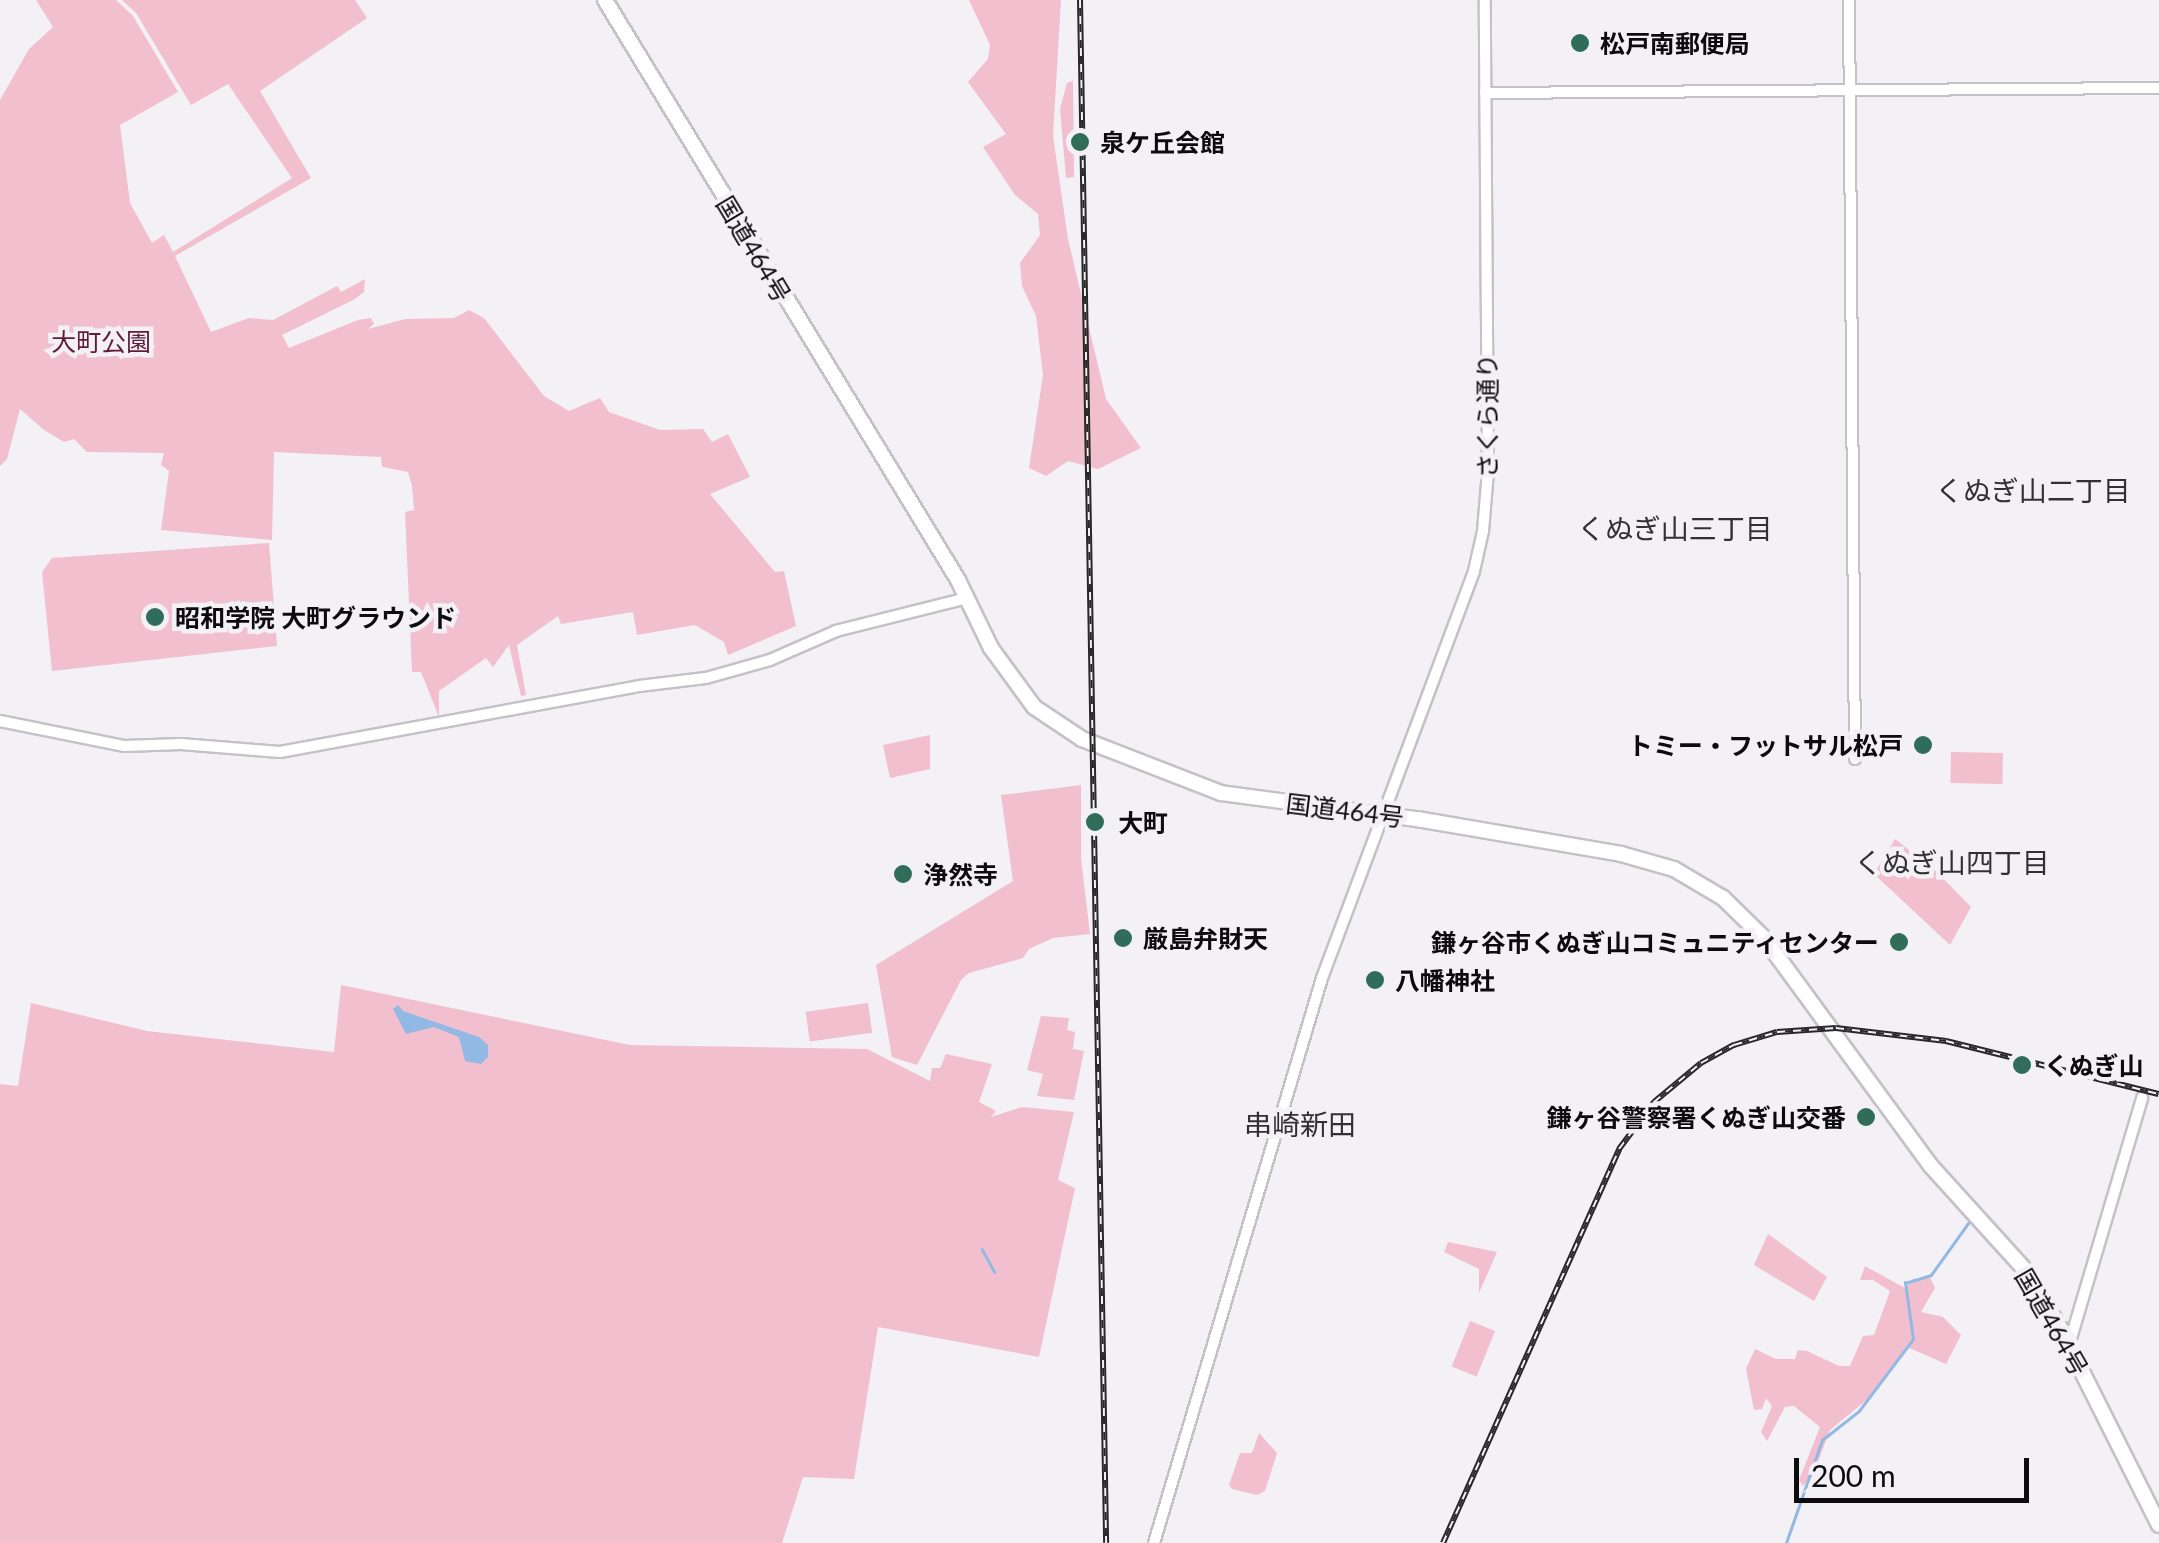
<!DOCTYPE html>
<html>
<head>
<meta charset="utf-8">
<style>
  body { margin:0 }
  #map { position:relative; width:2159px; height:1543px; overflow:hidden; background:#f3f0f6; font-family:Lato,"Noto Sans JP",sans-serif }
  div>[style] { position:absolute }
  .green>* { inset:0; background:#f2bfce; transform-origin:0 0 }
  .water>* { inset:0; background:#91b9e3 }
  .stream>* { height:2.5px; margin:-1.25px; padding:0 1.25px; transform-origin:1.25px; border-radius:1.25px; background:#91b9e3 }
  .roads { filter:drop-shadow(2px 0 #c4c1c7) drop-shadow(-2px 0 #c4c1c7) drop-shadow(0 2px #c4c1c7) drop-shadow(0 -2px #c4c1c7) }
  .secondary>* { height:10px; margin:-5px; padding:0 5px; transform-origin:5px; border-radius:5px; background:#fff }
  .highway>* { height:14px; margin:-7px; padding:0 7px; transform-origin:7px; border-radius:7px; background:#fff }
  .rail>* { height:6px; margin-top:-3px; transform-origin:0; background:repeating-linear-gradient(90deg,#f3f0f6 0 8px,#282729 0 16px); box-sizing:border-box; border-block:2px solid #282729 }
  .dots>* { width:28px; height:28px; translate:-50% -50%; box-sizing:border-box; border:5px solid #f3f0f6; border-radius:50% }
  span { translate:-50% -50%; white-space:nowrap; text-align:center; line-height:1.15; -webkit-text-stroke:9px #f3f0f6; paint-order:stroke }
  .poi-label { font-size:25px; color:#0c0b0d; font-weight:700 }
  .left { translate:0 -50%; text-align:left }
  .right { translate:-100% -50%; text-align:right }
  .street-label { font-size:25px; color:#0c0b0d }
  .park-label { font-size:25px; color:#621c39 }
  .neighbourhood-label { font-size:28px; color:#323034 }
  .scale { position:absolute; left:1794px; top:1458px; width:235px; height:45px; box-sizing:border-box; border:5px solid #0c0b0d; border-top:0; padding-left:12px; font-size:30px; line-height:35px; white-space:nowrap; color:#0c0b0d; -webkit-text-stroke:8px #f3f0f6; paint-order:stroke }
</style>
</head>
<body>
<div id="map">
  <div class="green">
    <div style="clip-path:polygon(36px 0,116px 0,133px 16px,178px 92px,120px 125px,130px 203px,152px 243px,164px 235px,173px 252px,292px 178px,228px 84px,191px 105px,136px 13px,122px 0,355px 0,367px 18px,260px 91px,311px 178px,175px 256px,211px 332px,249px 318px,273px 320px,337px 286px,341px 292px,365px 279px,364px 292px,355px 299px,282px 335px,289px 348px,358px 320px,371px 318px,374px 324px,368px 329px,405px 319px,454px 318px,469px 310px,484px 318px,544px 396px,569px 411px,600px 398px,609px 412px,660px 430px,703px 429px,712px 442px,728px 434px,750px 477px,710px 494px,775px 572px,784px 571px,796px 626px,728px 655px,724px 642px,695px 625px,637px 635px,633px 612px,561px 624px,558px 616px,517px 645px,526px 695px,521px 696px,509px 645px,493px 667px,486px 658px,439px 691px,439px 717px,421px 672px,412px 672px,405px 512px,414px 510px,412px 486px,408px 472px,382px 467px,381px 457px,274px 452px,272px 540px,161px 530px,169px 471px,161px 465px,164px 453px,87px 452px,74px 439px,64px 442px,44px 430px,20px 409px,7px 459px,0 466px,0 100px,29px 49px,53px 27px)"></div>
    <div style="clip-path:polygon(969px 0,1061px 0,1053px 136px,1068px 239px,1106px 399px,1141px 448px,1098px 469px,1068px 461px,1046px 476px,1029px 468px,1043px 375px,1036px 316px,1022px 286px,1020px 263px,1040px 235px,1038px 214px,1015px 195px,983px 147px,1006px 134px,968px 82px,988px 59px,990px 45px)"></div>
    <div style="clip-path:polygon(1073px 81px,1074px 177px,1066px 178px,1060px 109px,1067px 83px)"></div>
    <div style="clip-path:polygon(269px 543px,277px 646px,52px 671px,42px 572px,52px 558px)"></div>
    <div style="clip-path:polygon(930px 735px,930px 769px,890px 778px,883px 745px)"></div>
    <div style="left:1951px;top:752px;width:52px;height:31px;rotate:1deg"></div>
    <div style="clip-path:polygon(1081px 785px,1081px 858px,1090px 934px,1053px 938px,1029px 949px,1023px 958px,969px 973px,961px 980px,917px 1065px,892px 1057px,876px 965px,1013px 881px,1001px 795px)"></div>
    <div style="clip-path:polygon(1895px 839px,1934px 869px,1971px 907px,1950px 945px,1874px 874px)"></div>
    <div style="clip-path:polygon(341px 985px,630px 1045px,867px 1049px,930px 1081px,932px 1068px,940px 1068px,946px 1054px,992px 1064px,979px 1102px,996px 1111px,991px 1117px,1022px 1107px,1074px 1112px,1058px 1180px,1075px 1188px,1039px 1357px,878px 1327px,854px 1479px,803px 1477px,782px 1543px,0 1543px,0 1084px,18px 1086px,31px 1003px,147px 1031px,334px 1052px)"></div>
    <div style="left:868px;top:1003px;width:30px;height:63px;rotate:82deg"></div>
    <div style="clip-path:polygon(1041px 1016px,1069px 1018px,1067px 1030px,1075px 1032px,1073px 1049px,1084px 1051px,1074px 1100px,1037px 1096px,1043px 1074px,1027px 1070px)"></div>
    <div style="clip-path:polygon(1768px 1234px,1827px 1277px,1814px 1301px,1754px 1265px)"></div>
    <div style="clip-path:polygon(1448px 1242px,1497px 1252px,1479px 1293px,1479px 1269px,1444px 1252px)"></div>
    <div style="clip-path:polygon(1865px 1266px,1905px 1288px,1913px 1279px,1930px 1277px,1935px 1288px,1921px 1312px,1943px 1317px,1961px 1335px,1946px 1364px,1907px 1347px,1869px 1398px,1830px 1430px,1812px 1477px,1803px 1486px,1799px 1480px,1820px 1427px,1794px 1406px,1785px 1407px,1767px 1441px,1761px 1432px,1772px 1406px,1766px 1398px,1762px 1409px,1754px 1410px,1746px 1369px,1755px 1349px,1776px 1359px,1795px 1359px,1798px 1350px,1807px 1351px,1839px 1366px,1850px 1366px,1863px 1336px,1874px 1335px,1890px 1291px,1873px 1280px,1860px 1280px)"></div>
    <div style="left:1470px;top:1321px;width:27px;height:49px;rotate:22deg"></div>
    <div style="clip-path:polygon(1259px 1433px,1277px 1453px,1265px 1491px,1257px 1495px,1232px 1489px,1229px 1485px,1240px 1453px,1252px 1453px)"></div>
  </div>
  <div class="water">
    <div style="clip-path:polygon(398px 1005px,403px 1011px,479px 1037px,488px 1045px,488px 1057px,481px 1064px,465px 1061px,459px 1037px,434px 1027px,406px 1034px,393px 1009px)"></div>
  </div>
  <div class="stream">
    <div style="left:982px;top:1249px;width:26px;rotate:61deg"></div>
    <div style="left:1786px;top:1543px;width:109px;rotate:-70.7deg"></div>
    <div style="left:1822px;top:1440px;width:47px;rotate:-38.1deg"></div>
    <div style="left:1859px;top:1411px;width:90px;rotate:-53.1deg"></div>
    <div style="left:1913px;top:1339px;width:57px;rotate:-98.1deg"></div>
    <div style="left:1905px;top:1283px;width:27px;rotate:-17deg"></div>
    <div style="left:1931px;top:1275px;width:65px;rotate:-54.4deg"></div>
  </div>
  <div class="roads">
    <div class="secondary">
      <div style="left:1849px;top:0;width:759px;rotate:89.55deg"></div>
      <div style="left:1485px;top:93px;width:674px;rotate:-0.43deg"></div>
      <div style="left:0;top:721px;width:126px;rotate:11.4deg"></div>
      <div style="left:124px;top:746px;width:57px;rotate:-2deg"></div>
      <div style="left:181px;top:744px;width:99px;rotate:4.6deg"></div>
      <div style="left:280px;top:752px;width:365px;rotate:-10.4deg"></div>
      <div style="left:639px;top:686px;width:67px;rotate:-6.8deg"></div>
      <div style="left:706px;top:678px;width:66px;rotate:-15.7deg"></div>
      <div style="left:770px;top:660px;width:72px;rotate:-23.7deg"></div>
      <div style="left:836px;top:631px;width:135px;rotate:-14.1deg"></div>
      <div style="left:2069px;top:1345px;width:258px;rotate:-73.5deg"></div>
      <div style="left:1154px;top:1543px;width:589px;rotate:-73.44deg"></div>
      <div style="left:1322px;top:978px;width:434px;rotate:-69.5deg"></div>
      <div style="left:1474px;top:571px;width:41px;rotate:-77.3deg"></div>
      <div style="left:1483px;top:531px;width:60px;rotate:-85.2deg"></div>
      <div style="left:1488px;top:471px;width:471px;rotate:-90.4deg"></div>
    </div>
    <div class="highway">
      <div style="left:605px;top:0;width:679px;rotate:58.67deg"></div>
      <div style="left:958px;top:580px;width:76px;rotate:64.1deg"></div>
      <div style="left:991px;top:648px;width:73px;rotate:53.9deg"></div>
      <div style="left:1034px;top:707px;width:58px;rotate:33.7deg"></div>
      <div style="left:1082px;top:739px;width:149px;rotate:21.2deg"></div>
      <div style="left:1221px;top:793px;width:198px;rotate:7.6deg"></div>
      <div style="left:1417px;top:819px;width:207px;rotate:9.7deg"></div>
      <div style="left:1621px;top:854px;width:55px;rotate:15.8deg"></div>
      <div style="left:1674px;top:869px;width:57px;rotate:30.6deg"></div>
      <div style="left:1723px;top:898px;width:57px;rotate:44.3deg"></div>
      <div style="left:1764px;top:938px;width:281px;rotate:53.8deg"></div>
      <div style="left:1930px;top:1165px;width:144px;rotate:47.8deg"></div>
      <div style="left:2027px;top:1272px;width:67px;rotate:59.6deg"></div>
      <div style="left:2061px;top:1330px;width:218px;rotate:63.3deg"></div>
    </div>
  </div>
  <div class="rail">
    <div style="left:1080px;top:0;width:1543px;rotate:89.03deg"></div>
    <div style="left:1443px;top:1543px;width:432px;rotate:-65.9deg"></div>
    <div style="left:1619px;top:1149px;width:59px;rotate:-53.3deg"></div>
    <div style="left:1654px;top:1102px;width:61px;rotate:-39.7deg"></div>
    <div style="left:1701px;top:1063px;width:38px;rotate:-29deg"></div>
    <div style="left:1734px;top:1045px;width:45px;rotate:-16.8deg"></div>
    <div style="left:1777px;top:1032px;width:59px;rotate:-3.9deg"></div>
    <div style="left:1836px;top:1028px;width:111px;rotate:6.7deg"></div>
    <div style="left:1946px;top:1041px;width:219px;rotate:14deg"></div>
  </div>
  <div class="dots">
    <div style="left:1580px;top:43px;background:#2f6d59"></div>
    <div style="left:1080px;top:142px;background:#2f6d59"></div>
    <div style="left:155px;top:617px;background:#2f6d59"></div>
    <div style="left:1923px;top:745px;background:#2f6d59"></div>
    <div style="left:1095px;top:822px;background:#2f6d59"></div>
    <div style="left:903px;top:874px;background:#2f6d59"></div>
    <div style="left:1123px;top:938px;background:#2f6d59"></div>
    <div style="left:1899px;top:942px;background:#2f6d59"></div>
    <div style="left:1375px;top:980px;background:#2f6d59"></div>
    <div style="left:2022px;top:1065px;background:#2f6d59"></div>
    <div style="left:1866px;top:1117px;background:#2f6d59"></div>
  </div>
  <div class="poi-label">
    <span class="left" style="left:1600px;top:43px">松戸南郵便局</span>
    <span class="left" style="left:1100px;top:142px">泉ケ丘会館</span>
    <span class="left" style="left:175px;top:617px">昭和学院 大町グラウンド</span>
    <span class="right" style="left:1903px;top:745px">トミー・フットサル松戸</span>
    <span class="left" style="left:1118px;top:822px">大町</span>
    <span class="left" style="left:923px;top:874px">浄然寺</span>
    <span class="left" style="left:1143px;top:938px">厳島弁財天</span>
    <span class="right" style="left:1879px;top:942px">鎌ヶ谷市くぬぎ山コミュニティセンター</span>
    <span class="left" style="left:1395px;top:980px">八幡神社</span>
    <span class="left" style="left:2044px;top:1065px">くぬぎ山</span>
    <span class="right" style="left:1846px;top:1117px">鎌ヶ谷警察署くぬぎ山交番</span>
  </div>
  <div class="street-label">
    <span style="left:754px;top:249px;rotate:59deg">国道464号</span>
    <span style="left:1487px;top:416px;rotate:-90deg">さくら通り</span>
    <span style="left:1345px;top:810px;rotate:7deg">国道464号</span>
    <span style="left:2052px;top:1322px;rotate:60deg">国道464号</span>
  </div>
  <div class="park-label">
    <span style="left:101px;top:341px">大町公園</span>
  </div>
  <div class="neighbourhood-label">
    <span style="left:2033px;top:490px">くぬぎ山二丁目</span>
    <span style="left:1675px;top:528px">くぬぎ山三丁目</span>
    <span style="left:1952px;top:862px">くぬぎ山四丁目</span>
    <span style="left:1300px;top:1124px">串崎新田</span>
  </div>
  <div class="scale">200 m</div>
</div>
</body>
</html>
